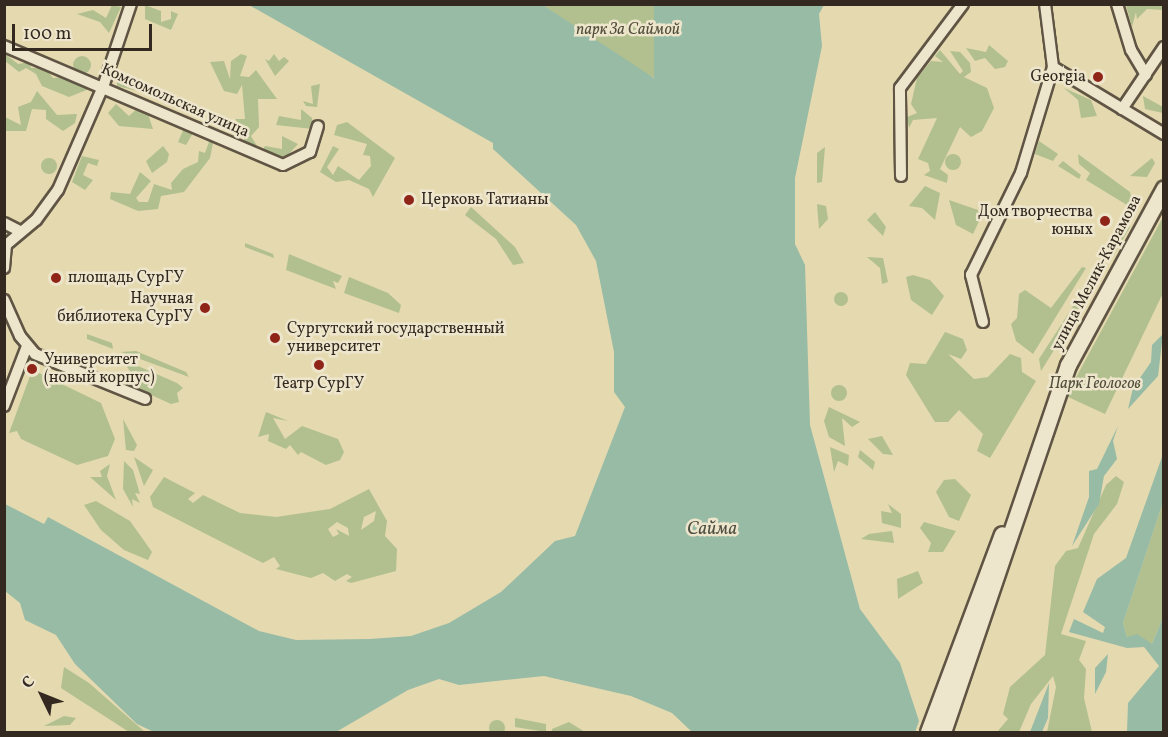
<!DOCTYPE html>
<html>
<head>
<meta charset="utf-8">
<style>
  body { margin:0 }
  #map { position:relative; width:1168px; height:737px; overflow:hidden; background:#e5d9b0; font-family:Vollkorn,serif }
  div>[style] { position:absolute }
  .green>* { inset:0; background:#b1c08e }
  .round { border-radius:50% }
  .water>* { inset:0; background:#97bba5 }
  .roads { filter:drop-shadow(2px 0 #605544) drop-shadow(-2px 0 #605544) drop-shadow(0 2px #605544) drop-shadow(0 -2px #605544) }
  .street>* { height:10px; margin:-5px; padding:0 5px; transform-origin:5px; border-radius:5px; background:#eee6cc }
  .secondary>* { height:15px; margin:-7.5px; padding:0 7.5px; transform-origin:7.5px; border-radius:7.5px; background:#eee6cc }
  .dots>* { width:16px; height:16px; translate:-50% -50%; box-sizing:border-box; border:3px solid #eee6cc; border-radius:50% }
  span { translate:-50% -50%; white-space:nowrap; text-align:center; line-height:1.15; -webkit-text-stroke:5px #eee6cc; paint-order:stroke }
  .park-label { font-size:16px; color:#534f3c; font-style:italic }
  .poi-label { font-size:16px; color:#342920 }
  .right { translate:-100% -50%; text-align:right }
  .left { translate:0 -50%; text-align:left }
  .street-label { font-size:16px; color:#342920 }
  .water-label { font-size:18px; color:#4d4e41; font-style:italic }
  .frame { position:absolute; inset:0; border:6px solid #342920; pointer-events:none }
  .north { position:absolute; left:12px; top:665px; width:60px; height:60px; -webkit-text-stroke:4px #eee6cc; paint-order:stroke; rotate:313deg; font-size:16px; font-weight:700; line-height:24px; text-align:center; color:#342920 }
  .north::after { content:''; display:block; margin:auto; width:21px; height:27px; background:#342920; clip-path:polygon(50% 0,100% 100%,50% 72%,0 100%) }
  .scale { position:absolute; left:12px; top:24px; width:140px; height:27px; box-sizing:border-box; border:3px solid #342920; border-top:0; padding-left:8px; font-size:18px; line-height:21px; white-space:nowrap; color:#342920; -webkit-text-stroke:4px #eee6cc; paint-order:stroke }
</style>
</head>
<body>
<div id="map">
  <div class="green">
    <div style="clip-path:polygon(112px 5px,121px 7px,109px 33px,100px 22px,77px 14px,93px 10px,106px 18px)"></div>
    <div style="clip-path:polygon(145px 5px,161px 11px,161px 22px,171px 19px,171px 11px,178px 14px,171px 30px,145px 19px)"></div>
    <div style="clip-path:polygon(543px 5px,654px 5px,655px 78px,637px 69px)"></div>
    <div style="clip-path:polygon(1126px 5px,1163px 5px,1163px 10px,1147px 9px,1137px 19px,1136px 12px,1132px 27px)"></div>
    <div style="clip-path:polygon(989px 45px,1008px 61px,1005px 67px,995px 69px,985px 58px,975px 61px,966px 48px,986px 52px)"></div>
    <div style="clip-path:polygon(940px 50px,960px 74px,963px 71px,950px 51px,960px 52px,970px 63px,971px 72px,964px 77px,987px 88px,994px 108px,982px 131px,971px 137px,960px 127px,940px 169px,948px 175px,947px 183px,924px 175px,930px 171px,928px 163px,918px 159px,937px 118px,913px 120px,909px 128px,907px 117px,917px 113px,911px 104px,917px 78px,931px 61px,943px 62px,935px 56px)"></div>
    <div style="clip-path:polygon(4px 53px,18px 64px,30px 62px,31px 68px,45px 68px,53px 78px,66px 77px,89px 89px,69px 97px,42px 86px,36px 74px,26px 68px,19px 72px,5px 61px)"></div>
    <div style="clip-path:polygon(241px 54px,247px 56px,240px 76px,249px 77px,256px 70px,277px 99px,258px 99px,259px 127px,251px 136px,259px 149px,244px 142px,245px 131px,235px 119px,245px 119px,242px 85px,237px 94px,224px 91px,210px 62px,224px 61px,230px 79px,231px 61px)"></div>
    <div style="clip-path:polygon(274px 54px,279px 61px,284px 57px,289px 61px,275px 76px,265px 59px,269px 61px)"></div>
    <div class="round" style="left:73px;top:56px;width:18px;height:18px"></div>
    <div style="clip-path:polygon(117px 76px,128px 81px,126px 86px,137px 91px,117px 86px)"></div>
    <div style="clip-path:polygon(320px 84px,317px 107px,306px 106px,303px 101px,313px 104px,311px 86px)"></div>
    <div style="clip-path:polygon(1064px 88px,1091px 100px,1097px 116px,1081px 118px,1078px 100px)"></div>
    <div style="clip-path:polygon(37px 91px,57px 115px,77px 114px,75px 123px,63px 131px,46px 119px,46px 110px,32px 109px,26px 131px,5px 131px,5px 117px,21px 125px,18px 107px,31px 102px)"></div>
    <div style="clip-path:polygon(1143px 96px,1163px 107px,1163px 113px,1145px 109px)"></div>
    <div style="clip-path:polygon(116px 104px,129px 116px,139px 107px,147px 111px,153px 129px,119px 126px,108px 113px)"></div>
    <div style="clip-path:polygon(301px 109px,312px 118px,313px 129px,276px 125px,279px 116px,301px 120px)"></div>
    <div style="clip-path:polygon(347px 122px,395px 158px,373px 197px,369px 189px,349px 180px,336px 182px,320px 172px,333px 146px,339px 149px,327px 167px,333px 175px,338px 166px,359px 180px,371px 166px,370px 156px,363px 155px,367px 144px,334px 135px,337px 125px)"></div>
    <div style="clip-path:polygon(185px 126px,193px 133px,186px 145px,178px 142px)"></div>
    <div style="clip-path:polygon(203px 135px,214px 138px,210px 158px,184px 192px,161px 196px,158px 209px,138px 211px,110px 199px,111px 192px,130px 194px,140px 172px,151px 181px,136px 198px,139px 202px,148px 202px,154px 184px,172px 190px,171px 183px,183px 169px,198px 162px,199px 151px,205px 153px,209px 142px)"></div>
    <div style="clip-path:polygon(282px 136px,298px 144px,286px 157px,295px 161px,262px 151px,265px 146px,282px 149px)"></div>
    <div style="clip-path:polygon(1039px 141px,1058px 154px,1053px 161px,1035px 154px)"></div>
    <div style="clip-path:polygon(163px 146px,169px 154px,167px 162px,152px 173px,146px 161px)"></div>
    <div style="clip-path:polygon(825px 147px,822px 182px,817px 183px,817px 153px)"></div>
    <div class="round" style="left:945px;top:154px;width:16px;height:16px"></div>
    <div style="clip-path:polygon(1078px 154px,1130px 192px,1132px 200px,1127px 205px,1086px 180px,1090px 173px,1079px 164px)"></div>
    <div style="clip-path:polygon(82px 156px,99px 160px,97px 166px,88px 163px,83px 175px,93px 180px,85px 190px,72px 182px)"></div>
    <div style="clip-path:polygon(1152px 158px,1155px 163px,1147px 177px,1130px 176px)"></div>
    <div class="round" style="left:41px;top:158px;width:16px;height:16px"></div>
    <div style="clip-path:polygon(1063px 161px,1081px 175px,1079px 179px,1058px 166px)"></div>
    <div style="clip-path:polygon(925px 186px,940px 193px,935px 220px,922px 208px,909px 206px)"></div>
    <div style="clip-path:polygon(949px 200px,978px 210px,981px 217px,973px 234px,956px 225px)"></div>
    <div style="clip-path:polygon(817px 204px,826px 206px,828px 219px,819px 229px)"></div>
    <div style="clip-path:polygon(471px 207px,515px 247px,524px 263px,513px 265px,496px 239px,465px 215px)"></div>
    <div style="clip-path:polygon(875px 212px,886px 227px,883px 236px,867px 220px)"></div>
    <div style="clip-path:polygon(1163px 217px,1163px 293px,1105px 414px,1066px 396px)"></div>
    <div style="clip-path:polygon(1127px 221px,1130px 227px,1113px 257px,1107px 256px)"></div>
    <div style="clip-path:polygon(245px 243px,273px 254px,274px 258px,245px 247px)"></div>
    <div style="clip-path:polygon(289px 254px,342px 276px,338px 283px,333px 281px,336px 289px,286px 270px)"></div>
    <div style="clip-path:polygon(867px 257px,883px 258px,888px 282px,882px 284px,880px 268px)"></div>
    <div style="clip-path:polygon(1101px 263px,1106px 267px,1041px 371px,1039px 359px)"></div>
    <div style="clip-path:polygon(1082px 267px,1086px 268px,1033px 354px,1016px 341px,1011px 324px,1017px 318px,1019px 294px,1025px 290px,1051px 308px)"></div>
    <div style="clip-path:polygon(913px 275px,930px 280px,944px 296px,932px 315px,911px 300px,906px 277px)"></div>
    <div style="clip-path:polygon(349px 277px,388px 293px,401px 305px,399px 313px,344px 293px)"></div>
    <div class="round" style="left:834px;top:292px;width:14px;height:14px"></div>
    <div style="clip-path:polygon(945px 332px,963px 339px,967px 350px,961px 359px,948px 354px,974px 379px,988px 377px,1010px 354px,1021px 358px,1022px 372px,1036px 381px,990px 458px,977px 451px,983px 434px,959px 410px,948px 422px,935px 422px,906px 375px,910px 363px,926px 364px)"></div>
    <div style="clip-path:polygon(87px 334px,112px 343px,113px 349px,87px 339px)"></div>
    <div style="clip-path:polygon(136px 351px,186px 372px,189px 377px,121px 352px)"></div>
    <div style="clip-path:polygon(122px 359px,177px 383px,183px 388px,177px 393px,179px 402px,171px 404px,125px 383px,124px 375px,128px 383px,135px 379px)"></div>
    <div style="clip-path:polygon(39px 373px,101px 403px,115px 439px,108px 456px,77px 465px,21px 439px,17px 431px,9px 433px,30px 376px)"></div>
    <div class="round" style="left:831px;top:385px;width:16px;height:16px"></div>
    <div style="clip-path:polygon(829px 407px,860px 422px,852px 427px,842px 418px,845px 446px,829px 437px,824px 421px)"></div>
    <div style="clip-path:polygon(266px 412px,288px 421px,273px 418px,285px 439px,302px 426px,338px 439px,344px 452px,340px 460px,326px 465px,301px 452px,298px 455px,290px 445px,286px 449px,268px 441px,269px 434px,258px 437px)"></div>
    <div style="clip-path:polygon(123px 419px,137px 445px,134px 451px,126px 450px)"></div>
    <div style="clip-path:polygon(882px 436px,893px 455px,883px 454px,868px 439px)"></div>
    <div style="clip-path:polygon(830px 447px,849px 455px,848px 466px,838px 461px,834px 472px)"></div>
    <div style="clip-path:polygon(860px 450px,875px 462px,873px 470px,858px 457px)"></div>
    <div style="clip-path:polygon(134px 457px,153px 470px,144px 486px)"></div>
    <div style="clip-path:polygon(124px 461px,133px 470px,140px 494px,135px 493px,140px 503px,132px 499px,133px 507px,123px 489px)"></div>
    <div style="clip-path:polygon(110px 464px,107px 476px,116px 500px,90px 477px,102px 477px,100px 471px)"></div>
    <div style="clip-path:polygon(1116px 476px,1124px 482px,1117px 504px,1094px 534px,1061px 634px,1086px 641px,1079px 660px,1086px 669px,1084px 698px,1092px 732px,1047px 732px,1056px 687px,1053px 676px,1031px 704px,1019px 732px,997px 732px,1008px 719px,1003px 714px,1010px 687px,1045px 655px,1055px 566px,1066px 551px,1078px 548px,1106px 485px)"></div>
    <div style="clip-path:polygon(evenodd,164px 477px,195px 493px,188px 499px,193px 503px,203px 495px,240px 513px,276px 517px,330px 509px,369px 489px,387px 521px,385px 536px,397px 549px,396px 571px,351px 583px,346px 581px,352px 577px,347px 574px,335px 581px,323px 573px,311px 578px,276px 569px,280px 566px,274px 557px,263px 563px,153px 507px,150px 497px,164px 477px,376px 511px,374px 521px,361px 530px,364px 517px,376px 511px,164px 477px,337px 522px,348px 528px,349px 536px,336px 529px,339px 534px,333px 537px,328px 529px,337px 522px)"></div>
    <div style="clip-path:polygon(955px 479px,971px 495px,959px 521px,949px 517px,936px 492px,944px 480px)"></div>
    <div style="clip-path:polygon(96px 501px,130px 521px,152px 552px,148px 560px,124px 550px,101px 530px,84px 505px)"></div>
    <div style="clip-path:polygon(1163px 502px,1163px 617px,1152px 644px,1127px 637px,1123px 623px)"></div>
    <div style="clip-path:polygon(888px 504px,901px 514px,901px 528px,882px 523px,881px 511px,892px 513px)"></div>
    <div style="clip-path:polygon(924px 522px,956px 531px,943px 552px,928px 552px,931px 543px,920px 528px)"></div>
    <div style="clip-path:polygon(892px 531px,894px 543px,861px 539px,869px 534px)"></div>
    <div style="clip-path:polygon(918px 571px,923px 583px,898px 599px,897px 579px)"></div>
    <div style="clip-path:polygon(64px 667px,89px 683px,145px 732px,129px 732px,61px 688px)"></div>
    <div style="clip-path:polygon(64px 716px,76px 718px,70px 725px,44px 726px)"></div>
    <div style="clip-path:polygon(515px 718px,546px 724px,546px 732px,515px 727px)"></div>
    <div class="round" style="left:489px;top:720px;width:16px;height:16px"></div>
    <div style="clip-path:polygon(569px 722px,585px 732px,552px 732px,552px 729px)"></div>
  </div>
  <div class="water">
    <div style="clip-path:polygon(249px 5px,543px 5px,654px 78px,654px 5px,824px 5px,819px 14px,822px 46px,795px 178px,795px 244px,805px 265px,810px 425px,860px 609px,900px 663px,919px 721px,915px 732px,692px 732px,672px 713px,631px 696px,544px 676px,459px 685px,439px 679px,408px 690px,336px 732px,154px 732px,137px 724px,75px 664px,56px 635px,25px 620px,20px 603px,5px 591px,5px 504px,44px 524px,48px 517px,259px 631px,296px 640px,370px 639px,411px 636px,449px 623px,501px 592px,555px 541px,575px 536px,625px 407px,614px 392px,614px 352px,596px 261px,576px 225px,493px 149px,493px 143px)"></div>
    <div style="clip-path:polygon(1163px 334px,1158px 376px,1128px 409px,1133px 388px,1151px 362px,1152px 345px)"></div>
    <div style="clip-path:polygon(1118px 426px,1113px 441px,1117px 459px,1104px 476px,1099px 504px,1072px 546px,1089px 497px,1089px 471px,1097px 469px)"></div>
    <div style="clip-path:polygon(1163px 454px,1163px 502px,1123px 623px,1127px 637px,1137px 634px,1152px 644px,1163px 617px,1163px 732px,1127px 732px,1128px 703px,1159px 666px,1144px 647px,1127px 648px,1069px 632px,1074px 619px,1103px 633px,1105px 627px,1083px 612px,1097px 579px,1126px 558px)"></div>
    <div style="clip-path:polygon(1108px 654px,1106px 672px,1095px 694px,1095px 668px)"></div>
    <div style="clip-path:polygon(1049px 683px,1048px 718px,1042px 732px,1030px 732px)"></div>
  </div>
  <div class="roads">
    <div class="street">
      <div style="left:1117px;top:4px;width:48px;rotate:73.1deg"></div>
      <div style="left:1131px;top:50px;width:29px;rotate:59deg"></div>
      <div style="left:4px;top:46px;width:303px;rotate:23.1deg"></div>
      <div style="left:283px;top:165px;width:30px;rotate:-26deg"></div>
      <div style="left:310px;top:152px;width:27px;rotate:-73deg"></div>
      <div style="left:1053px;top:67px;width:130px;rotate:31.1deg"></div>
      <div style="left:1122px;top:109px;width:75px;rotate:-55.9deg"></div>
      <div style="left:901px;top:176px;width:88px;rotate:-90.7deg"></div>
      <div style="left:900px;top:88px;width:105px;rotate:-53.1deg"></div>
      <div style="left:4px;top:223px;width:16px;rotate:27deg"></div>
      <div style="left:6px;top:245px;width:39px;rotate:-40deg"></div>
      <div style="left:36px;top:220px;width:37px;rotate:-54deg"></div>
      <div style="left:58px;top:190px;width:116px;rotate:-66.5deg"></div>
      <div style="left:104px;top:84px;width:84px;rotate:-71.4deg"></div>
      <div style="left:4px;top:268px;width:23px;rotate:-85deg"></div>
      <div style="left:4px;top:300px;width:39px;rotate:66deg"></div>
      <div style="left:20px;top:336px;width:23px;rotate:50deg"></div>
      <div style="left:35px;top:354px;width:119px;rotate:22.2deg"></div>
      <div style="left:983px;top:322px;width:49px;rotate:-104.3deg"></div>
      <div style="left:971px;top:275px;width:114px;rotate:-63.9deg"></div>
      <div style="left:1021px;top:173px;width:111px;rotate:-73.2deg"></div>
      <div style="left:1053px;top:67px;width:64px;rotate:-97.2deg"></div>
      <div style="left:4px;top:406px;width:64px;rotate:-69deg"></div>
    </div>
    <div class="secondary">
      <div style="left:928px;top:732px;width:211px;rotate:-69.5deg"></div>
      <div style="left:943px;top:732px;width:388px;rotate:-71.2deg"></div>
      <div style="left:1068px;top:365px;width:201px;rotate:-61.5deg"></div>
    </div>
  </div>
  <div class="dots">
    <div style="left:1098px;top:77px;background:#8f2418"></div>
    <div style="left:409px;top:200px;background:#8f2418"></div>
    <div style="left:1105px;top:221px;background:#8f2418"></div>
    <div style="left:56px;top:278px;background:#8f2418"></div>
    <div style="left:205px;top:308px;background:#8f2418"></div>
    <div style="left:275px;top:338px;background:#8f2418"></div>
    <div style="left:319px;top:365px;background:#8f2418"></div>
    <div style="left:32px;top:369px;background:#8f2418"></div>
  </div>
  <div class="park-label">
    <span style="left:628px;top:30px">парк За Саймой</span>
    <span style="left:1095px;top:384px">Парк Геологов</span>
  </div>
  <div class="poi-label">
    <span class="right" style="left:1086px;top:77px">Georgia</span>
    <span class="left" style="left:421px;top:200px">Церковь Татианы</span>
    <span class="right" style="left:1093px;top:221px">Дом творчества<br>юных</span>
    <span class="left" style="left:68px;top:278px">площадь СурГУ</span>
    <span class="right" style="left:193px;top:308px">Научная<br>библиотека СурГУ</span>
    <span class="left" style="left:287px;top:338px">Сургутский государственный<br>университет</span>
    <span class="left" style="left:44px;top:369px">Университет<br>(новый корпус)</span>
    <span style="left:319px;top:384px">Театр СурГУ</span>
  </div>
  <div class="street-label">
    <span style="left:175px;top:101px;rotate:24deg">Комсомольская улица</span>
    <span style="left:1097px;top:273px;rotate:-62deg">улица Мелик-Карамова</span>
  </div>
  <div class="water-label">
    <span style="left:712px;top:530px">Сайма</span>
  </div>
  <div class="frame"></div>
  <div class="north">С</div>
  <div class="scale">100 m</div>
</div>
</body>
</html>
